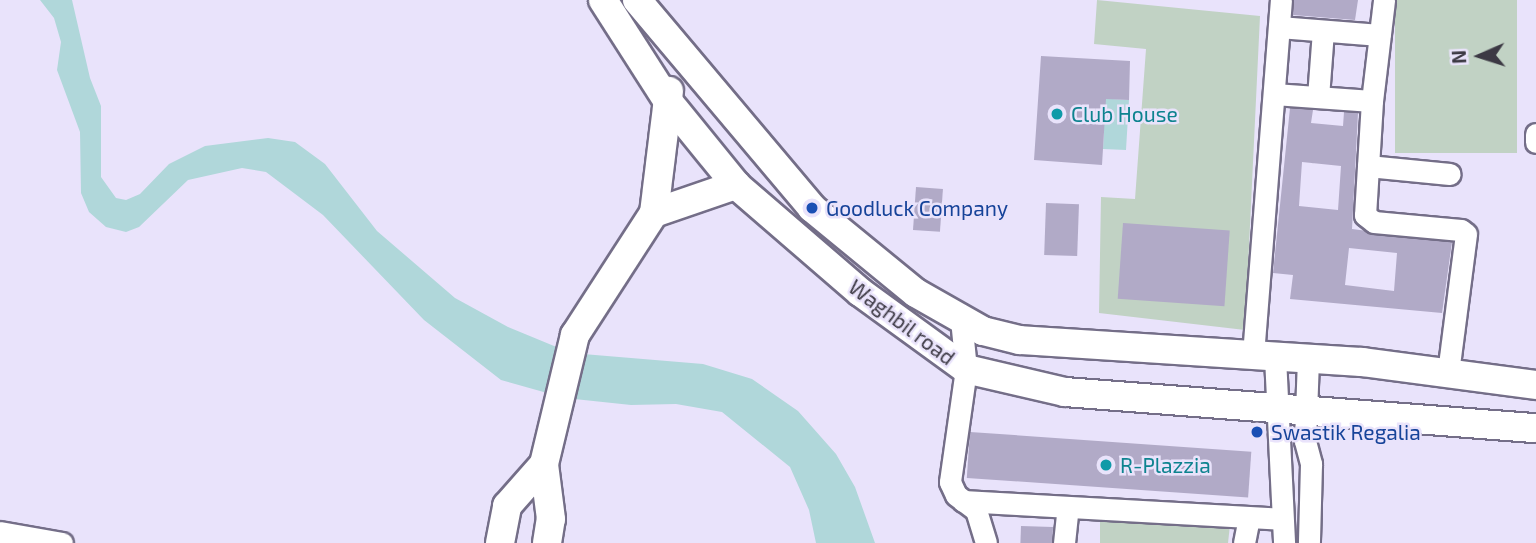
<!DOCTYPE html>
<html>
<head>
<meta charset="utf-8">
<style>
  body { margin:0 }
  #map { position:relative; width:1536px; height:543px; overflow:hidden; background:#e9e3fb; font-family:"Exo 2",sans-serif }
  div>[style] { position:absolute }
  .green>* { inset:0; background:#c1d2c4; transform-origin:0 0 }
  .water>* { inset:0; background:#b0d7da }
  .building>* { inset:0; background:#b1aac7; transform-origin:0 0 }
  .roads { filter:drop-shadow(2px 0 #746e88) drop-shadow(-2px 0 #746e88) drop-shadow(0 2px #746e88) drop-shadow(0 -2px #746e88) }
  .minor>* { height:21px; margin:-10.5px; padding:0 10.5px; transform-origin:10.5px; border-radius:10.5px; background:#fff }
  .major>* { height:28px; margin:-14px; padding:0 14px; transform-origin:14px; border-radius:14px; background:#fff }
  .dots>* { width:19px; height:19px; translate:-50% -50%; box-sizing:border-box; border:4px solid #e9e3fb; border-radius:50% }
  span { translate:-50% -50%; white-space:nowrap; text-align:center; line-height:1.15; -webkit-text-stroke:5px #e9e3fb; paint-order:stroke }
  .culture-label { font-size:21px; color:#0d838f }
  .left { translate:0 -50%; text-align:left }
  .transit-label { font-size:21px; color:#164399 }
  .street-label { font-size:21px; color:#3c3944 }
  .north { position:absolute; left:1445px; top:21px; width:70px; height:70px; -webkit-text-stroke:5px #e9e3fb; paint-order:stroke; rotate:267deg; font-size:19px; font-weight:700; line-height:28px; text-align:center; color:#3c3944 }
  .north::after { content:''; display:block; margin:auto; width:24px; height:32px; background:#3c3944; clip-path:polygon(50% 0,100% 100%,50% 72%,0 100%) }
</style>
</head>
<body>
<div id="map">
  <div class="green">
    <div style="clip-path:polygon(1097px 0,1260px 16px,1245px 330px,1099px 313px,1101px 197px,1135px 199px,1146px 49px,1094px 44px)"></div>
    <div style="left:1395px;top:0;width:122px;height:153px"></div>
    <div style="clip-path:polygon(1100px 519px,1230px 525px,1228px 543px,1100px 543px)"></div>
  </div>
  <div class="water">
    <div style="clip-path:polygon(40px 0,72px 0,90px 78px,101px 106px,101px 177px,116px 198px,126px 200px,140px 194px,169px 164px,205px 146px,268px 138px,295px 142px,325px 164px,377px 231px,455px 298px,508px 327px,571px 353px,703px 364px,752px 379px,798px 411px,836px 454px,855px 487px,875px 543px,816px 543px,809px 510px,790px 467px,722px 412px,676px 404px,631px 405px,565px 398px,501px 380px,424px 320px,323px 215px,266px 172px,242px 168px,188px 180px,139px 227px,126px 232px,106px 227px,89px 212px,81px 193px,80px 132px,57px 70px,61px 42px,54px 18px)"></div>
    <div style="clip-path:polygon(1078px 97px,1129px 100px,1126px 150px,1103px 149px,1104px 130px)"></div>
  </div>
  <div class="building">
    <div style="clip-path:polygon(1294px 0,1358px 0,1355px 20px,1293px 15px)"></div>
    <div style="clip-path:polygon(1041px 56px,1130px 61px,1129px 100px,1106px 99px,1102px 165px,1034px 160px)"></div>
    <div style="clip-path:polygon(evenodd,1290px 108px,1313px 110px,1311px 123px,1343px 126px,1344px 112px,1358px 113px,1352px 229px,1452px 242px,1442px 313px,1290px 299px,1293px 275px,1273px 273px,1290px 108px,1302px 162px,1341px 166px,1338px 210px,1299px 206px,1302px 162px,1290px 108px,1349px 248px,1397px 253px,1394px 291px,1345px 285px,1349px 248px)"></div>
    <div style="left:916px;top:187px;width:27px;height:43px;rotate:4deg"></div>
    <div style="left:1046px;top:203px;width:33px;height:52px;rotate:2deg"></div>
    <div style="left:1123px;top:223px;width:107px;height:76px;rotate:4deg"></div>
    <div style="left:970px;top:432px;width:282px;height:46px;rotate:4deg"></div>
    <div style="left:1021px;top:526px;width:32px;height:17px;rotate:2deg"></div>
  </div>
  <div class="roads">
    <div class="minor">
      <div style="left:1279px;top:27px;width:101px;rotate:4.5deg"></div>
      <div style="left:1274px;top:94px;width:98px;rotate:4.1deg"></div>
      <div style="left:1372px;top:101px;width:114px;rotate:93.5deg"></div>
      <div style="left:1365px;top:215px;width:11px;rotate:38deg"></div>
      <div style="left:1374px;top:222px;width:87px;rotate:5.3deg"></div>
      <div style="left:1461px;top:230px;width:6px;rotate:39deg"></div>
      <div style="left:1466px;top:234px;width:140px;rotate:97.4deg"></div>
      <div style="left:1318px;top:97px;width:66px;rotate:-85.7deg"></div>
      <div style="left:1372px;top:101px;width:102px;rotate:-83.2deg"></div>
      <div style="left:1536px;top:134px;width:8px;rotate:90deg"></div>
      <div style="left:1368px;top:166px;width:82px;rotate:5.6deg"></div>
      <div style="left:961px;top:319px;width:50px;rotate:84.3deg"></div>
      <div style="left:966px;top:369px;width:114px;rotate:98.1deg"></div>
      <div style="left:950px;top:482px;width:14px;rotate:65deg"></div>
      <div style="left:956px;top:495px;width:25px;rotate:37deg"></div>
      <div style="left:976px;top:510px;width:34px;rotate:73deg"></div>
      <div style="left:1253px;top:355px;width:356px;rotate:-85.5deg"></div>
      <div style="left:1275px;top:357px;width:186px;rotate:87.2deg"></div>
      <div style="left:1308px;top:359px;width:82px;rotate:92.1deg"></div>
      <div style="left:1305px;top:441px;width:24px;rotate:75deg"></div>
      <div style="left:1311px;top:464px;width:79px;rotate:91.5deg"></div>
      <div style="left:963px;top:501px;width:318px;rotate:3.2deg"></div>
      <div style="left:0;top:532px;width:63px;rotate:10.1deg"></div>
      <div style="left:1064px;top:543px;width:36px;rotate:-84deg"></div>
      <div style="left:1244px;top:543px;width:26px;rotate:-79deg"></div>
    </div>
    <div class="major">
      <div style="left:603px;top:0;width:119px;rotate:57.4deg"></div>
      <div style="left:667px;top:100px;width:109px;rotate:50.9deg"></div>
      <div style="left:736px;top:185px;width:164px;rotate:40.8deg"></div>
      <div style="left:860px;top:292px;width:131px;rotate:36deg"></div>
      <div style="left:966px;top:369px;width:102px;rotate:13.1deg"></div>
      <div style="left:1065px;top:392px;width:472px;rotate:4.4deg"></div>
      <div style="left:637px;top:0;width:272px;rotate:49.9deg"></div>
      <div style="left:812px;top:208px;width:134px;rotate:39.3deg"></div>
      <div style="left:916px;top:293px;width:77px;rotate:29.6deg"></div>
      <div style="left:983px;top:331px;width:38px;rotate:14deg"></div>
      <div style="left:1020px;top:340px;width:343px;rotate:3.7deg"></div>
      <div style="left:1362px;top:362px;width:176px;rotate:7.5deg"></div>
      <div style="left:654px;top:213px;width:87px;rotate:-18.9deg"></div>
      <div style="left:500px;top:543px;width:38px;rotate:-79deg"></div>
      <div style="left:507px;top:506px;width:56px;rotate:-48.6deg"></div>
      <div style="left:547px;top:543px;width:24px;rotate:-81deg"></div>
      <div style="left:551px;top:519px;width:55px;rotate:-97.3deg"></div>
      <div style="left:544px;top:464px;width:133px;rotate:-76.5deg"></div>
      <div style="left:575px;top:335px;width:145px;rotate:-57.1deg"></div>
      <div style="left:654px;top:213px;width:123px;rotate:-83deg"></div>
    </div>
  </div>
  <div class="dots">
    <div style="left:1057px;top:114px;background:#0f9aa8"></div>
    <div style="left:812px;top:208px;background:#1a4fb4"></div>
    <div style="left:1257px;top:432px;background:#1a4fb4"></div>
    <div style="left:1106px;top:465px;background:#0f9aa8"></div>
  </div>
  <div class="culture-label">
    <span class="left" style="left:1071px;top:114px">Club House</span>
    <span class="left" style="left:1120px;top:465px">R-Plazzia</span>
  </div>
  <div class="transit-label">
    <span class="left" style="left:826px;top:208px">Goodluck Company</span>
    <span class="left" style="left:1271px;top:432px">Swastik Regalia</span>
  </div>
  <div class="street-label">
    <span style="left:902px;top:322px;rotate:37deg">Waghbil road</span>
  </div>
  <div class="north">N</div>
</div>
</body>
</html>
